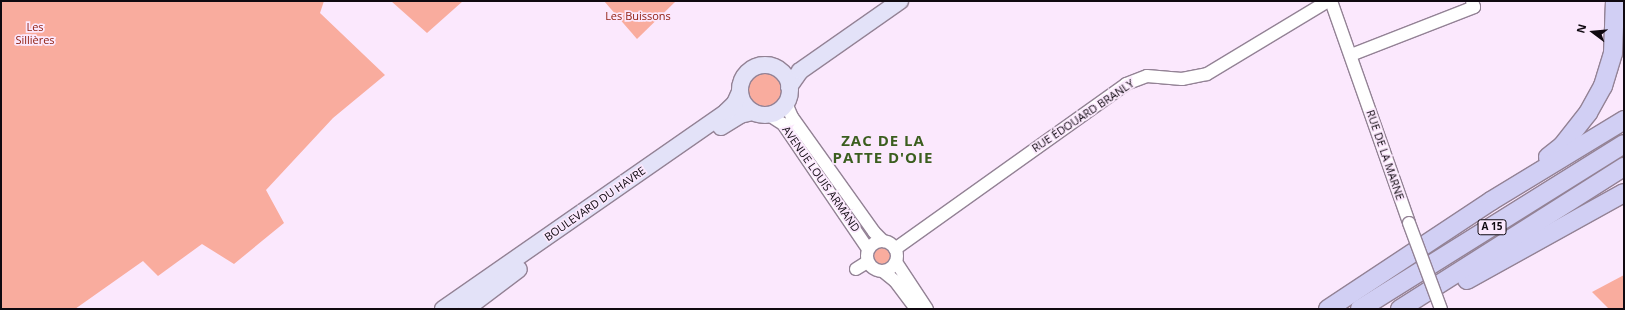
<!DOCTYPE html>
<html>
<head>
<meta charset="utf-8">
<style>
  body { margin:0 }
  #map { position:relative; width:1625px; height:310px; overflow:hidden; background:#fbe8fd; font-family:"Open Sans",sans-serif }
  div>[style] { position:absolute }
  .green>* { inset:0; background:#f9ac9e }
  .round { border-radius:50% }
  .roads { filter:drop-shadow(1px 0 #938295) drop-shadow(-1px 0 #938295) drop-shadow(0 1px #938295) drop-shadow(0 -1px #938295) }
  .minor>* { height:12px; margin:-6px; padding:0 6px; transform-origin:6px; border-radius:6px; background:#fff }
  .minor>.ring { margin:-6px; padding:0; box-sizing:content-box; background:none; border:12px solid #fff; border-radius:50% }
  .major>* { height:16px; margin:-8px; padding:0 8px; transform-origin:8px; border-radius:8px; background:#e3e2f8 }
  .major>.ring { margin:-8px; padding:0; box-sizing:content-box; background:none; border:16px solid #e3e2f8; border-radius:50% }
  .highway>* { height:18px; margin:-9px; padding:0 9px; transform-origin:9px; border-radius:9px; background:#d1cff4 }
  .bridges { filter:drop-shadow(1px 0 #938295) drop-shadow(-1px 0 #938295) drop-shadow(0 1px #938295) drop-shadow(0 -1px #938295) }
  .minor-bridge>* { height:12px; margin:-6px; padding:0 6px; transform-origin:6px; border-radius:6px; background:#fff }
  span { translate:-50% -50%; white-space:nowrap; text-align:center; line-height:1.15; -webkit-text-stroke:3.5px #fbe8fd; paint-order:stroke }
  .shield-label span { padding:1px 3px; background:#fbe8fd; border:1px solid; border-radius:3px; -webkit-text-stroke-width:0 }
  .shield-label { font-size:10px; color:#0f0910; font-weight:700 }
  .park-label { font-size:11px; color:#912011 }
  .street-label { font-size:11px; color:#0f0910 }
  .district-label { font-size:15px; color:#3b5e1f; font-weight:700; letter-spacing:1px }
  .frame { position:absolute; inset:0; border:2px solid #0f0910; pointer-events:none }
  .north { position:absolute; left:1573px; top:12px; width:40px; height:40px; -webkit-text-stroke:3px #fbe8fd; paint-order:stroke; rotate:286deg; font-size:11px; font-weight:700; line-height:16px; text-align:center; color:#0f0910 }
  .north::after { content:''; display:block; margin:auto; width:14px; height:18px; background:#0f0910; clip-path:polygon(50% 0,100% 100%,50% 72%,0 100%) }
</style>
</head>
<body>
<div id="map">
  <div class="green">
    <div style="clip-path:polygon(1px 1px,324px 1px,320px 13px,385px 75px,333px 118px,266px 190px,284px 223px,234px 264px,202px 244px,158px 276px,143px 261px,75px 309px,1px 309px)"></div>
    <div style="clip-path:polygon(391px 1px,463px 1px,427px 33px)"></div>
    <div style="clip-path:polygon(604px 1px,676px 1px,637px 39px)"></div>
    <div class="round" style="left:746px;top:71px;width:38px;height:38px"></div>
    <div class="round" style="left:874px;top:248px;width:16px;height:16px"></div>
    <div style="clip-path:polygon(1624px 275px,1624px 309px,1609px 309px,1592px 292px)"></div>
  </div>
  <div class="roads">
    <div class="minor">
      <div style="left:1331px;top:1px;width:235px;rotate:70.6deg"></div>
      <div style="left:1351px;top:55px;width:132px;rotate:-21.3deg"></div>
      <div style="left:1474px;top:7px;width:6px;rotate:-108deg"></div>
      <div style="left:786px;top:103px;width:15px;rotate:67deg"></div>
      <div style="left:792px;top:117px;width:141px;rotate:54.5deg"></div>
      <div style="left:874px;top:232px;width:13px;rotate:45deg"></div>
      <div style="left:769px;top:115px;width:17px;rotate:33deg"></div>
      <div style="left:783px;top:124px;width:151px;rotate:55.8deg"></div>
      <div class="ring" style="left:867px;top:241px;width:18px;height:18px"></div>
      <div style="left:895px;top:249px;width:284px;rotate:-35.5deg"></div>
      <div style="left:1126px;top:84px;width:22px;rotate:-21deg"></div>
      <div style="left:1147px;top:76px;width:35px;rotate:5deg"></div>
      <div style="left:1182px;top:79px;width:25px;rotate:-11deg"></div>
      <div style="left:1207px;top:74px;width:141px;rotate:-31.1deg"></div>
      <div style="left:896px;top:262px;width:56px;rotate:56.6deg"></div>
      <div style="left:856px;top:269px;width:13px;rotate:-32deg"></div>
      <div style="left:884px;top:272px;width:14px;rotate:39deg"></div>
      <div style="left:895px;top:281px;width:35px;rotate:53deg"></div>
    </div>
    <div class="major">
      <div class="ring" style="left:740px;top:65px;width:34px;height:34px"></div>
      <div style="left:789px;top:87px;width:19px;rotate:-55deg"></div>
      <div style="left:800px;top:71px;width:122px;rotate:-35deg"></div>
      <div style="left:721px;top:127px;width:22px;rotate:-32deg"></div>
      <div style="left:740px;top:115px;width:13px;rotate:-13deg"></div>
      <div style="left:443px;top:309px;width:345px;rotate:-34.8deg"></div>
      <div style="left:726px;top:112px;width:13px;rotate:-45deg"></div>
      <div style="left:735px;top:103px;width:12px;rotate:-66deg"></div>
      <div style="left:466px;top:309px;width:66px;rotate:-37deg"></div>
    </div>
    <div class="highway">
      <div style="left:1548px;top:157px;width:18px;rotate:-38deg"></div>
      <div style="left:1562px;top:146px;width:42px;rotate:-51.8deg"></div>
      <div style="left:1588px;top:113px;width:31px;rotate:-61deg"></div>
      <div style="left:1603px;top:86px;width:34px;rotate:-73deg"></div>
      <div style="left:1613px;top:53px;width:52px;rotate:-87.8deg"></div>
      <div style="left:1467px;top:280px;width:179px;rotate:-29deg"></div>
      <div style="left:1328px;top:309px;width:196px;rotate:-33.5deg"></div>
      <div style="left:1491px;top:201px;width:156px;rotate:-31.3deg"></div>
      <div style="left:1360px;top:309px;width:311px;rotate:-32deg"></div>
      <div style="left:1400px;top:309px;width:265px;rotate:-32.4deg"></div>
    </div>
  </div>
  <div class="bridges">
    <div class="minor-bridge">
      <div style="left:1409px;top:223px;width:92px;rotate:69.6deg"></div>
    </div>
  </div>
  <div class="shield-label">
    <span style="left:1492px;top:227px">A 15</span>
  </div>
  <div class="park-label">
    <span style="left:638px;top:16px">Les Buissons</span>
    <span style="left:35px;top:34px">Les<br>Sillières</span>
  </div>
  <div class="street-label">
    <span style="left:1083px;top:116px;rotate:-34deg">RUE ÉDOUARD BRANLY</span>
    <span style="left:1385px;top:155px;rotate:71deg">RUE DE LA MARNE</span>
    <span style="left:821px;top:179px;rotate:55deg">AVENUE LOUIS ARMAND</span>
    <span style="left:595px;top:204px;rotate:-35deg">BOULEVARD DU HAVRE</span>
  </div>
  <div class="district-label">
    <span style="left:883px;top:149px">ZAC DE LA<br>PATTE D'OIE</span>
  </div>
  <div class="frame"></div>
  <div class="north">N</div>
</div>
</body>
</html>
